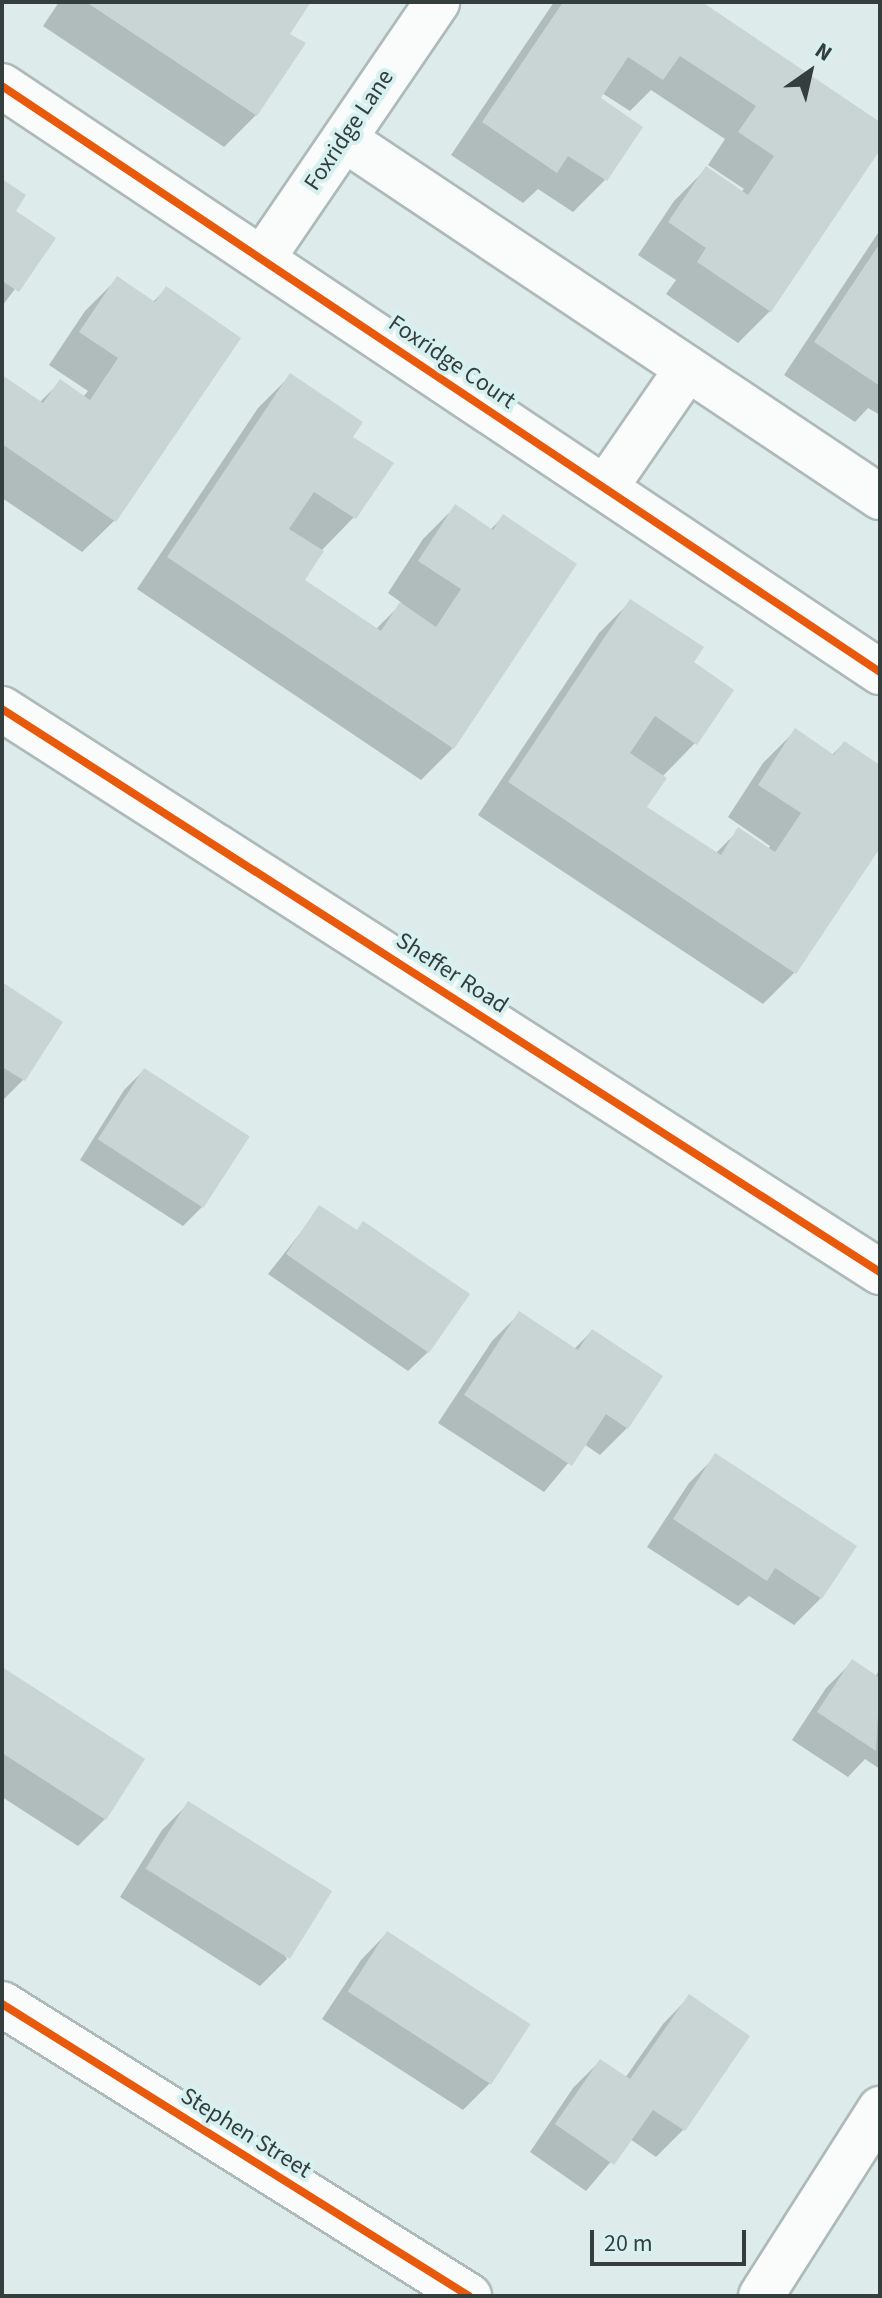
<!DOCTYPE html>
<html>
<head>
<meta charset="utf-8">
<style>
  body { margin:0 }
  #map { position:relative; width:882px; height:2298px; overflow:hidden; background:#ddebea; font-family:"Source Sans 3",sans-serif }
  div>[style] { position:absolute }
  .shadow>* { inset:0; background:#0003 }
  .building>* { inset:0; background:#c9d4d5; transform-origin:0 0 }
  .roads { filter:drop-shadow(2px 0 #aebab9) drop-shadow(-2px 0 #aebab9) drop-shadow(0 2px #aebab9) drop-shadow(0 -2px #aebab9) }
  .minor>* { height:44px; margin:-22px; padding:0 22px; transform-origin:22px; border-radius:22px; background:#fafcfc }
  .cycleway>* { height:8px; margin:-4px; padding:0 4px; transform-origin:4px; border-radius:4px; background:#e8590c }
  span { translate:-50% -50%; white-space:nowrap; text-align:center; line-height:1.15; -webkit-text-stroke:8px #d7f1f0; paint-order:stroke }
  .street-label { font-size:24px; color:#333e3d }
  .frame { position:absolute; inset:0; border:4px solid #333e3d; pointer-events:none }
  .north { position:absolute; left:770px; top:32px; width:80px; height:80px; -webkit-text-stroke:6px #d7f1f0; paint-order:stroke; rotate:34deg; font-size:22px; font-weight:700; line-height:32px; text-align:center; color:#333e3d }
  .north::after { content:''; display:block; margin:auto; width:28px; height:36px; background:#333e3d; clip-path:polygon(50% 0,100% 100%,50% 72%,0 100%) }
  .scale { position:absolute; left:590px; top:2230px; width:156px; height:36px; box-sizing:border-box; border:4px solid #333e3d; border-top:0; padding-left:10px; font-size:24px; line-height:28px; white-space:nowrap; color:#333e3d; -webkit-text-stroke:6px #d7f1f0; paint-order:stroke }
</style>
</head>
<body>
<div id="map">
  <div class="shadow">
    <div style="clip-path:polygon(59px 2px,309px 2px,287px 34px,256px 115px,224px 147px,43px 26px)"></div>
    <div style="clip-path:polygon(554px 2px,698px 2px,880px 124px,880px 147px,770px 311px,738px 343px,666px 294px,676px 280px,638px 255px,674px 201px,706px 169px,741px 192px,744px 189px,708px 165px,725px 139px,651px 90px,630px 111px,602px 93px,598px 99px,641px 128px,605px 180px,573px 212px,538px 189px,523px 203px,451px 155px)"></div>
    <div style="clip-path:polygon(2px 181px,13px 212px,53px 239px,2px 306px)"></div>
    <div style="clip-path:polygon(880px 230px,880px 415px,868px 408px,855px 422px,784px 375px)"></div>
    <div style="clip-path:polygon(117px 279px,152px 303px,166px 289px,114px 521px,82px 552px,2px 498px,2px 377px,39px 403px,60px 382px,83px 397px,88px 391px,49px 365px,85px 311px)"></div>
    <div style="clip-path:polygon(290px 376px,350px 437px,354px 517px,321px 551px,302px 580px,375px 630px,402px 603px,388px 593px,423px 539px,455px 507px,490px 530px,503px 517px,453px 748px,421px 780px,137px 589px,258px 408px)"></div>
    <div style="clip-path:polygon(631px 601px,691px 663px,695px 743px,662px 777px,645px 807px,715px 854px,739px 830px,768px 850px,770px 846px,728px 817px,763px 763px,795px 731px,831px 756px,844px 743px,880px 767px,880px 844px,795px 972px,763px 1004px,478px 815px,599px 633px)"></div>
    <div style="clip-path:polygon(2px 985px,60px 1022px,23px 1080px,2px 1101px)"></div>
    <div style="clip-path:polygon(144px 1070px,248px 1136px,203px 1206px,183px 1226px,80px 1160px,124px 1090px)"></div>
    <div style="clip-path:polygon(320px 1208px,428px 1352px,408px 1371px,268px 1274px)"></div>
    <div style="clip-path:polygon(519px 1314px,573px 1350px,592px 1331px,627px 1428px,600px 1455px,584px 1444px,544px 1492px,438px 1423px,492px 1341px)"></div>
    <div style="clip-path:polygon(716px 1456px,821px 1598px,794px 1625px,749px 1596px,738px 1606px,647px 1547px,689px 1483px)"></div>
    <div style="clip-path:polygon(852px 1662px,875px 1677px,880px 1669px,880px 1769px,865px 1759px,848px 1777px,792px 1740px,826px 1688px)"></div>
    <div style="clip-path:polygon(2px 1670px,105px 1819px,78px 1846px,2px 1797px)"></div>
    <div style="clip-path:polygon(189px 1803px,287px 1959px,260px 1986px,120px 1897px,162px 1830px)"></div>
    <div style="clip-path:polygon(387px 1933px,490px 2083px,463px 2110px,322px 2019px,361px 1960px)"></div>
    <div style="clip-path:polygon(689px 1997px,747px 2037px,683px 2130px,656px 2157px,630px 2139px,586px 2191px,530px 2152px,573px 2088px,600px 2061px,625px 2078px,663px 2024px)"></div>
  </div>
  <div class="building">
    <div style="clip-path:polygon(86px 2px,311px 2px,290px 34px,306px 43px,257px 116px)"></div>
    <div style="clip-path:polygon(563px 2px,702px 2px,880px 122px,880px 150px,771px 312px,697px 262px,706px 248px,668px 222px,706px 166px,748px 195px,774px 156px,738px 132px,756px 106px,680px 56px,663px 80px,628px 57px,601px 98px,643px 127px,607px 181px,568px 156px,557px 173px,482px 122px)"></div>
    <div style="clip-path:polygon(2px 179px,26px 195px,16px 211px,56px 238px,19px 292px,2px 281px)"></div>
    <div style="clip-path:polygon(880px 243px,880px 386px,814px 342px)"></div>
    <div style="clip-path:polygon(117px 276px,155px 302px,166px 286px,241px 338px,116px 522px,2px 444px,2px 375px,43px 403px,60px 379px,90px 400px,118px 358px,79px 332px)"></div>
    <div style="clip-path:polygon(290px 373px,363px 422px,353px 437px,394px 463px,356px 519px,314px 492px,289px 529px,324px 551px,305px 580px,381px 631px,400px 602px,436px 627px,461px 589px,418px 561px,455px 504px,493px 530px,503px 514px,577px 564px,454px 749px,167px 557px)"></div>
    <div style="clip-path:polygon(630px 599px,704px 647px,694px 662px,734px 690px,697px 745px,655px 716px,630px 753px,667px 778px,647px 807px,721px 855px,738px 827px,775px 852px,801px 813px,758px 785px,795px 728px,834px 755px,844px 741px,880px 765px,880px 848px,796px 974px,508px 782px)"></div>
    <div style="clip-path:polygon(2px 982px,63px 1022px,25px 1081px,2px 1067px)"></div>
    <div style="left:144px;top:1068px;width:126px;height:85px;rotate:33deg"></div>
    <div style="clip-path:polygon(319px 1205px,357px 1230px,363px 1221px,470px 1294px,429px 1353px,286px 1254px)"></div>
    <div style="clip-path:polygon(519px 1311px,578px 1350px,592px 1329px,663px 1376px,628px 1429px,606px 1414px,572px 1466px,464px 1395px)"></div>
    <div style="clip-path:polygon(715px 1453px,857px 1546px,822px 1599px,775px 1568px,767px 1581px,673px 1519px)"></div>
    <div style="clip-path:polygon(852px 1659px,880px 1678px,876px 1751px,817px 1712px)"></div>
    <div style="clip-path:polygon(2px 1667px,145px 1759px,106px 1820px,2px 1753px)"></div>
    <div style="left:188px;top:1801px;width:170px;height:80px;rotate:32deg"></div>
    <div style="left:387px;top:1931px;width:171px;height:72px;rotate:33deg"></div>
    <div style="clip-path:polygon(689px 1994px,750px 2036px,685px 2131px,653px 2110px,614px 2165px,555px 2124px,600px 2059px,630px 2079px)"></div>
  </div>
  <div class="roads">
    <div class="minor">
      <div style="left:2px;top:86px;width:1056px;rotate:33.72deg"></div>
      <div style="left:344px;top:139px;width:645px;rotate:33.74deg"></div>
      <div style="left:262px;top:259px;width:311px;rotate:-55.7deg"></div>
      <div style="left:605px;top:488px;width:145px;rotate:-55.4deg"></div>
      <div style="left:2px;top:709px;width:1043px;rotate:32.67deg"></div>
      <div style="left:2px;top:2004px;width:551px;rotate:32.02deg"></div>
      <div style="left:761px;top:2296px;width:222px;rotate:-57.5deg"></div>
    </div>
  </div>
  <div class="cycleway">
    <div style="left:2px;top:86px;width:1056px;rotate:33.72deg"></div>
    <div style="left:2px;top:709px;width:1043px;rotate:32.67deg"></div>
    <div style="left:2px;top:2004px;width:551px;rotate:32.02deg"></div>
  </div>
  <div class="street-label">
    <span style="left:349px;top:130px;rotate:-56deg">Foxridge Lane</span>
    <span style="left:452px;top:362px;rotate:34deg">Foxridge Court</span>
    <span style="left:452px;top:973px;rotate:33deg">Sheffer Road</span>
    <span style="left:246px;top:2133px;rotate:32deg">Stephen Street</span>
  </div>
  <div class="frame"></div>
  <div class="north">N</div>
  <div class="scale">20 m</div>
</div>
</body>
</html>
